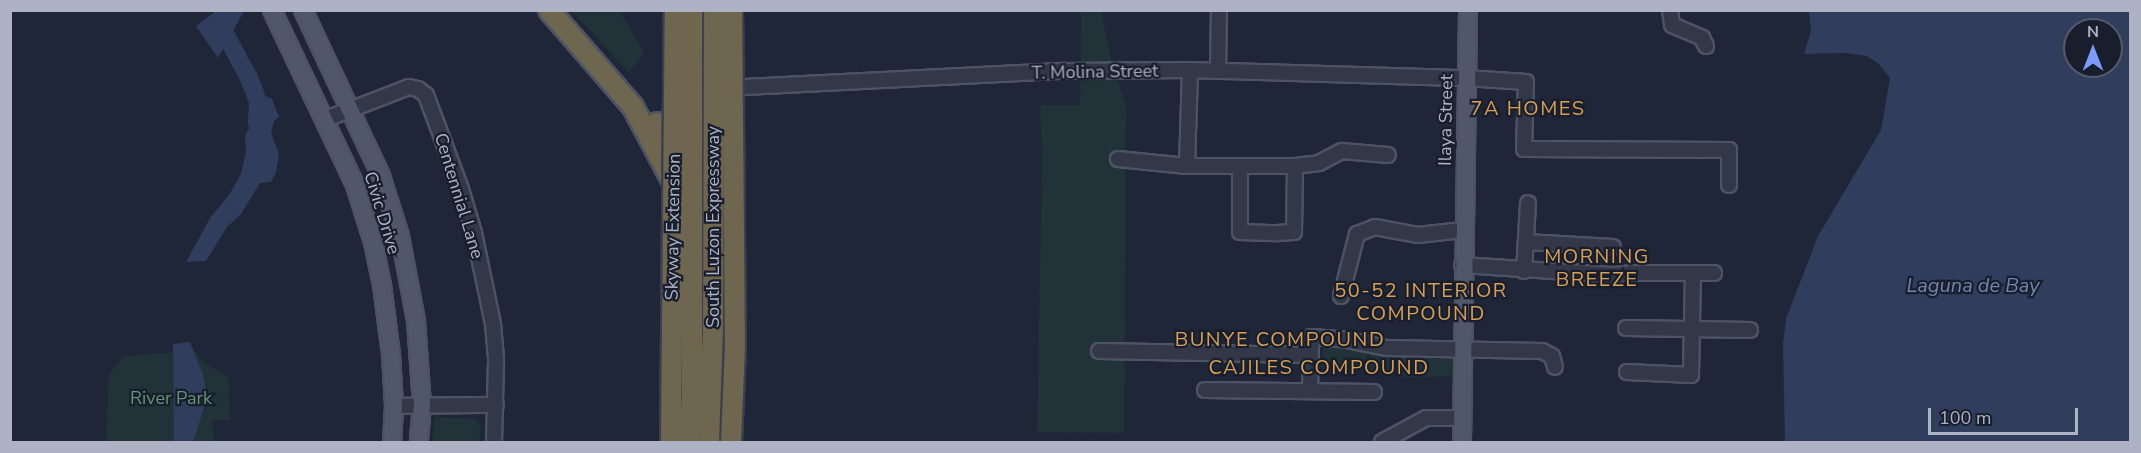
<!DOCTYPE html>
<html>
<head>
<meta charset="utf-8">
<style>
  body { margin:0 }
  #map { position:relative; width:2141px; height:453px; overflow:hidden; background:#1f2637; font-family:"Nunito Sans",sans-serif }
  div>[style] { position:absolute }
  .green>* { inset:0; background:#213238; transform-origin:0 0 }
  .water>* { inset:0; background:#303d5d }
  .river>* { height:18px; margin:-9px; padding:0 9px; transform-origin:9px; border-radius:9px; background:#303d5d }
  .roads { filter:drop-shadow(2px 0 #4d5363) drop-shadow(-2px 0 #4d5363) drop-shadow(0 2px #4d5363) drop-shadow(0 -2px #4d5363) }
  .minor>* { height:14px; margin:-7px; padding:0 7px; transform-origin:7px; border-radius:7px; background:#333848 }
  .major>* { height:16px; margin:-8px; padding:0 8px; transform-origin:8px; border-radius:8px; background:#505768 }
  .highway>* { height:20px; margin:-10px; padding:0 10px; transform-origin:10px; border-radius:10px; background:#6e664f }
  .bridges { filter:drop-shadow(2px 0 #3a404f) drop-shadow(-2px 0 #3a404f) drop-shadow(0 2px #3a404f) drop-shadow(0 -2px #3a404f) }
  .highway-bridge>* { height:20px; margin:-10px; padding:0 10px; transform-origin:10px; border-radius:10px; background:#6e664f }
  span { translate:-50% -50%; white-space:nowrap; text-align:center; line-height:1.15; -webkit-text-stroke:4.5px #181e2c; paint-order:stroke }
  .street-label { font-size:18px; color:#adb3c5 }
  .park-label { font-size:18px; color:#649576 }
  .neighbourhood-label { font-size:20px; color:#d6a057; letter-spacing:1.5px }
  .water-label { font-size:20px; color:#7485ae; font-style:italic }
  .frame { position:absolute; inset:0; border:12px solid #adb3c5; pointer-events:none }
  .north { position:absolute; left:2063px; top:18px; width:60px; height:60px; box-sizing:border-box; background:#181e2c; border:2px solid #545a69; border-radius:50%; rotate:0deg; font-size:16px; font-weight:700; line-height:24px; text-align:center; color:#adb3c5 }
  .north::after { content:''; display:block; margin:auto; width:21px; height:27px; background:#7c9bfa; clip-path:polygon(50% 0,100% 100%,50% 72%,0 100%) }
  .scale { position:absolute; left:1928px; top:408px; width:150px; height:27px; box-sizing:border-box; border:3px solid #adb3c5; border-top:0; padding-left:8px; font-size:18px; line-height:21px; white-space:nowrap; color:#adb3c5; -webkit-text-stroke:4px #181e2c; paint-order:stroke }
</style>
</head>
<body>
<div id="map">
  <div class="green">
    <div style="clip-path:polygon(572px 11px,620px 11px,644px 53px,629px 73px)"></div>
    <div style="clip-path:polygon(1081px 11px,1101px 11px,1112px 63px,1126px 106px,1124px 433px,1037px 432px,1042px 161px,1040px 105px,1080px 105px)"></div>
    <div style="left:1323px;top:347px;width:43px;height:20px;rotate:1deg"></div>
    <div style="clip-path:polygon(195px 351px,206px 364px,228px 377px,230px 420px,212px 420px,214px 442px,106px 442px,109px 374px,124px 356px)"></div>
    <div style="clip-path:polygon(1370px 351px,1454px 355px,1455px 376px,1402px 378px,1398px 372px,1369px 370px)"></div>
    <div style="clip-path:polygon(435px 417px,475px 419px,481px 428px,479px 442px,432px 442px)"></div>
  </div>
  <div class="water">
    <div style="clip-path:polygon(216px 11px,244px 11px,218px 58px,196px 26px)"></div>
    <div style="clip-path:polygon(evenodd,1809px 11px,2130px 11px,2130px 442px,1785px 442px,1783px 344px,1786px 319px,1818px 236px,1881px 130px,1890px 78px,1879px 64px,1867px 56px,1846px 53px,1804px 54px,1811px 31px,1809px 11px,2075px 30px,2111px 30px,2111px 66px,2075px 66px,2075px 30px)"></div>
    <div style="clip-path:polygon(263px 95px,272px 99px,279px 117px,274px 121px,271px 133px,279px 154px,276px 172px,271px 182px,260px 183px,241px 214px,227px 227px,206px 261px,186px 262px,210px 218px,229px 195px,241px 174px,246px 152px,245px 136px,252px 123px,252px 106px)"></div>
    <div style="clip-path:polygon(190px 342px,203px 375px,206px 390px,204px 408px,193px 442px,174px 442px,173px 344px)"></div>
  </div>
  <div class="river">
    <div style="left:229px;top:10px;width:19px;rotate:111deg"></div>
    <div style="left:222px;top:28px;width:57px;rotate:61.6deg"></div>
    <div style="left:249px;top:78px;width:26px;rotate:69deg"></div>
    <div style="left:258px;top:102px;width:21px;rotate:93deg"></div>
  </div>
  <div class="roads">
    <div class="minor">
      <div style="left:1670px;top:10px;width:15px;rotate:82deg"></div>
      <div style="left:1672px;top:25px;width:33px;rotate:23deg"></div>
      <div style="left:1702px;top:38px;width:9px;rotate:63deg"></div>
      <div style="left:1218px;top:71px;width:61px;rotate:-89.1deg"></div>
      <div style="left:725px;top:88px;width:340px;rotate:-2.9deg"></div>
      <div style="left:1065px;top:71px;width:125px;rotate:-0.5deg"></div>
      <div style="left:1190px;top:70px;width:276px;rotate:1.7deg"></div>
      <div style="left:1466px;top:78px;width:60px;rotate:3.8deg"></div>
      <div style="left:1526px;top:82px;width:67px;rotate:91.7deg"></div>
      <div style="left:1524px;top:149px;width:205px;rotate:0.3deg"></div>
      <div style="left:1729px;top:150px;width:35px;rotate:90deg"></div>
      <div style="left:326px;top:119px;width:89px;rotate:-21.1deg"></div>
      <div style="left:409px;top:87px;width:9px;rotate:13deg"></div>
      <div style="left:418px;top:89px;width:10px;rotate:37deg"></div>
      <div style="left:426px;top:95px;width:100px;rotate:69.6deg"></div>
      <div style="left:461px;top:189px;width:46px;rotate:73.5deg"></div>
      <div style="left:474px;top:233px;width:93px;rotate:78.2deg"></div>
      <div style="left:493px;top:324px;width:37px;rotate:85deg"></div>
      <div style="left:496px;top:361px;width:81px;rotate:91.4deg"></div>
      <div style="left:1118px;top:159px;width:69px;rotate:5.8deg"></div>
      <div style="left:1187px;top:166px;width:108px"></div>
      <div style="left:1295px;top:166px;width:24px;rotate:-7deg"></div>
      <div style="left:1319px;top:163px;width:26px;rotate:-28deg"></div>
      <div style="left:1342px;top:151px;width:46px;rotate:5deg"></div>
      <div style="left:1187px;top:166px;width:96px;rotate:-88.2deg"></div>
      <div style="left:1240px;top:166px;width:66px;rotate:90deg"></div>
      <div style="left:1240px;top:232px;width:37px;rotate:2deg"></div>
      <div style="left:1277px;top:233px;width:17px;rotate:-3deg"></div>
      <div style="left:1294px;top:232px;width:66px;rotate:-89.1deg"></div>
      <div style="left:1526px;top:242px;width:87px;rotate:3.3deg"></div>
      <div style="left:1462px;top:265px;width:151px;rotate:3.8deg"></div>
      <div style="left:1613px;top:275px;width:18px;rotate:-6deg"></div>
      <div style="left:1631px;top:273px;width:83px"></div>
      <div style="left:1524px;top:271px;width:68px;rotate:-86.6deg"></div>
      <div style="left:1341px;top:296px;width:64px;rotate:-75.5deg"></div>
      <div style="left:1357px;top:234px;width:19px;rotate:-21deg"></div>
      <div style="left:1375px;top:227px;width:44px;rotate:10.5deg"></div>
      <div style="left:1418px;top:235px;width:45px;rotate:-6.3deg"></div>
      <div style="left:1626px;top:328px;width:124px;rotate:0.9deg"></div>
      <div style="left:1099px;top:351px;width:211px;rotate:1.1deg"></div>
      <div style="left:1627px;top:372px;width:64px;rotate:2.7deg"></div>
      <div style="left:1691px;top:375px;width:102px;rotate:-88.9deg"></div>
      <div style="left:1205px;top:390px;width:169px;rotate:0.7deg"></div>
      <div style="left:1310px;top:391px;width:54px;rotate:-88.9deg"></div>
      <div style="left:1311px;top:337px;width:31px;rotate:4deg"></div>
      <div style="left:1342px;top:339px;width:46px;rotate:11.3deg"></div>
      <div style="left:1387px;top:348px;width:155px;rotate:1.1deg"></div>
      <div style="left:1542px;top:351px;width:11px;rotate:27deg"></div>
      <div style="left:1552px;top:356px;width:11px;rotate:75deg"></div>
      <div style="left:394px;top:406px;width:102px;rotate:-0.6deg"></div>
      <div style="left:1382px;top:442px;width:50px;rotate:-28.6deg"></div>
      <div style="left:1426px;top:418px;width:36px"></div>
    </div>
    <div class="major">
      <div style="left:272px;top:10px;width:194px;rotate:64.6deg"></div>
      <div style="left:355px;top:185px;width:60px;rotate:72.5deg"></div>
      <div style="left:373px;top:242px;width:44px;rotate:78.2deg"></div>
      <div style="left:382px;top:285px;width:70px;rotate:82.6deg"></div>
      <div style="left:391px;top:354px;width:52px;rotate:86.7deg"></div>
      <div style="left:394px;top:406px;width:36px;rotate:93deg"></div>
      <div style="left:303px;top:10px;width:183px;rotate:64.8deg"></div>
      <div style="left:381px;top:176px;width:63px;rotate:72.4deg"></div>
      <div style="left:400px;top:236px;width:86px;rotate:79.3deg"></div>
      <div style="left:416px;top:321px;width:84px;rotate:85.9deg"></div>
      <div style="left:422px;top:405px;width:37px;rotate:95deg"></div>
      <div style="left:1462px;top:442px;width:432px;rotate:-89.2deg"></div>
    </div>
    <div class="highway">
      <div style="left:549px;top:10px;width:128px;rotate:49.1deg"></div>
      <div style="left:633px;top:107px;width:92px;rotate:62deg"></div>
      <div style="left:657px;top:123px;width:17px;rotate:33deg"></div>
      <div style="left:671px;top:132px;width:3px;rotate:-45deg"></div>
      <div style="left:673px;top:130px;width:16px;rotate:-90deg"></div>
      <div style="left:722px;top:320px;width:74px;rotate:90deg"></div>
      <div style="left:722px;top:394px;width:31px;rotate:83deg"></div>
    </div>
  </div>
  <div class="bridges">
    <div class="highway-bridge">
      <div style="left:671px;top:442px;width:432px;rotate:-89.5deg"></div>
      <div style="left:689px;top:442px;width:45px;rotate:-86.2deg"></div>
      <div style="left:692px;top:397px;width:387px;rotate:-90deg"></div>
      <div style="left:709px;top:442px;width:113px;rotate:-88deg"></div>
      <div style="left:713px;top:329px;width:319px;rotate:-89.8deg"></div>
      <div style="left:731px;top:442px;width:94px;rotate:-87.6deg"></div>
      <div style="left:735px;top:348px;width:338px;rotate:-90.5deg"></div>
    </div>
  </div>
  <div class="street-label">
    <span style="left:1095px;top:72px;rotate:-1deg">T. Molina Street</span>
    <span style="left:1446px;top:120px;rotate:-89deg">Ilaya Street</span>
    <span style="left:459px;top:196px;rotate:73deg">Centennial Lane</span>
    <span style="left:382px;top:213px;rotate:73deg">Civic Drive</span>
    <span style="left:673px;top:227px;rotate:-89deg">Skyway Extension</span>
    <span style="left:713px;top:227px;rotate:-90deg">South Luzon Expressway</span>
  </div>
  <div class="park-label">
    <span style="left:171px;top:398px">River Park</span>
  </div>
  <div class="neighbourhood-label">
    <span style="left:1528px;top:108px">7A HOMES</span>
    <span style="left:1597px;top:268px">MORNING<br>BREEZE</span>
    <span style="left:1421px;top:302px">50-52 INTERIOR<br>COMPOUND</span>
    <span style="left:1280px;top:339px">BUNYE COMPOUND</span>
    <span style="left:1319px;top:367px">CAJILES COMPOUND</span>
  </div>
  <div class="water-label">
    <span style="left:1973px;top:285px">Laguna de Bay</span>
  </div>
  <div class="frame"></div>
  <div class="north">N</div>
  <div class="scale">100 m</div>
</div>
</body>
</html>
